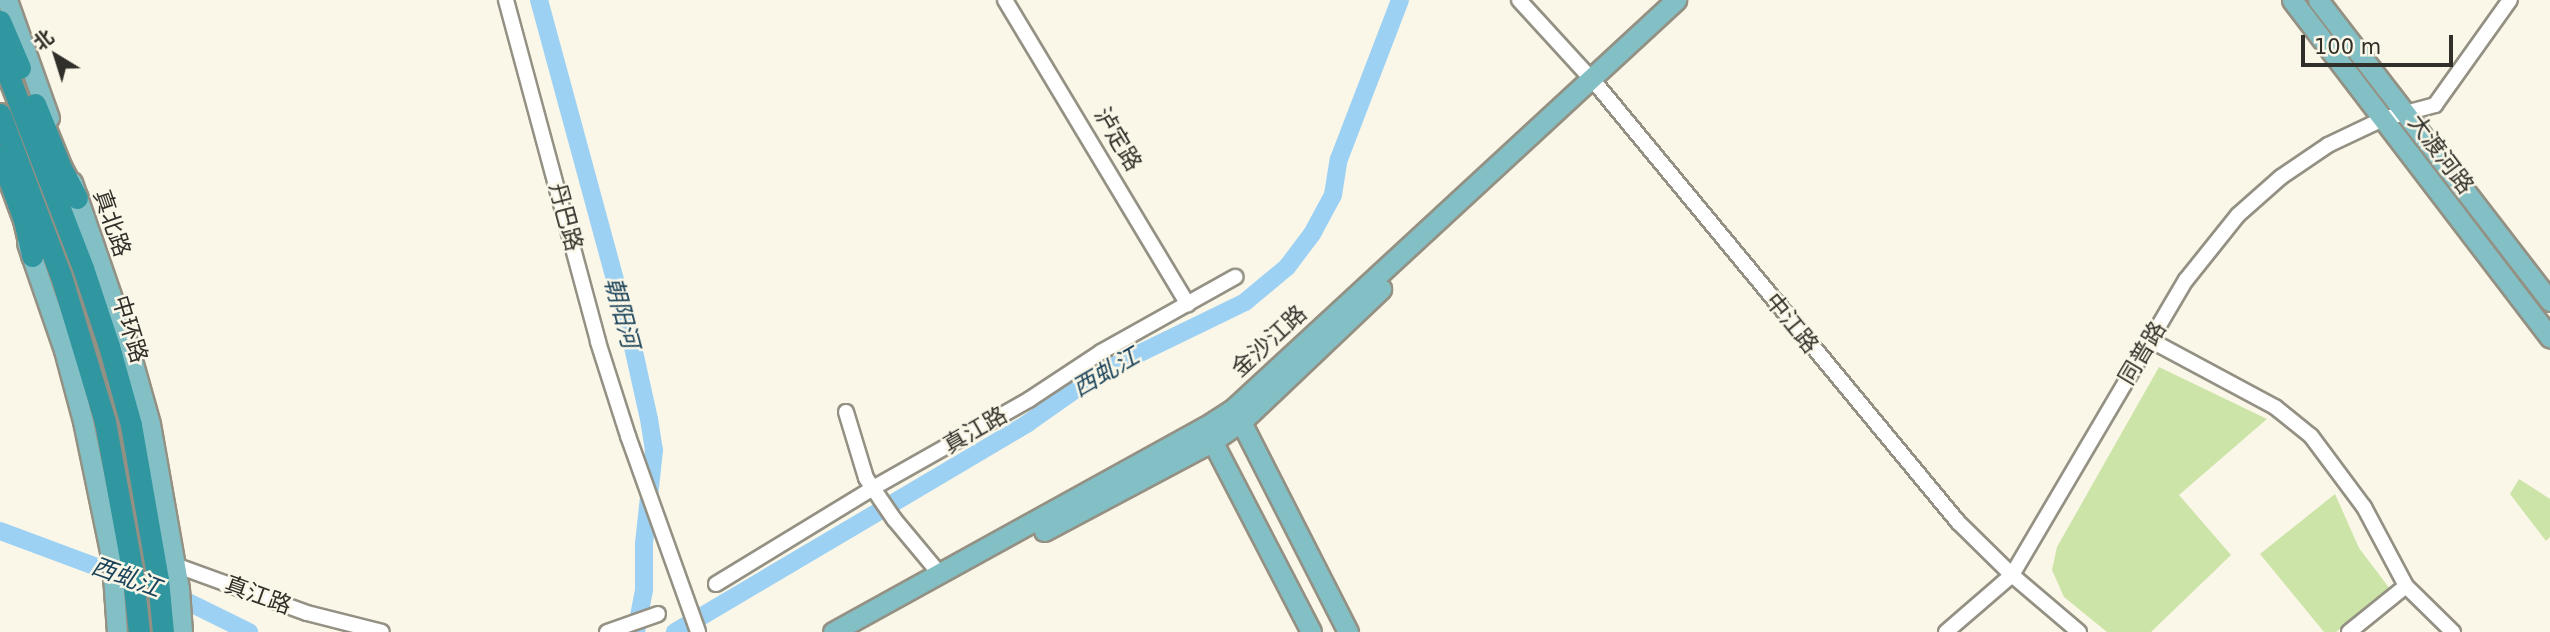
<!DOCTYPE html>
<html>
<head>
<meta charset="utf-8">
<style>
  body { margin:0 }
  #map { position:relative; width:2550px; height:632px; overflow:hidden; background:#faf7e8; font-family:"DejaVu Sans","Noto Sans SC",sans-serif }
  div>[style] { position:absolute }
  .green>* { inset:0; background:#cce4a7 }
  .river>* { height:18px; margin:-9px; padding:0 9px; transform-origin:9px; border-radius:9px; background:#9dd1f3 }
  .roads { filter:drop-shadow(2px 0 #949184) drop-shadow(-2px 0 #949184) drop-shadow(0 2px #949184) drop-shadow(0 -2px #949184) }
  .minor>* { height:14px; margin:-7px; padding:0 7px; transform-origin:7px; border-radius:7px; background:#fff }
  .major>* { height:19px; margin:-9.5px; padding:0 9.5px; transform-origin:9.5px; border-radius:9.5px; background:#83c0c6 }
  .highway>* { height:21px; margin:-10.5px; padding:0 10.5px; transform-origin:10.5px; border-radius:10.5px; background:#3096a0 }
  span { translate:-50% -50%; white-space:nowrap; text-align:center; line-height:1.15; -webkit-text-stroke:5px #faf7e8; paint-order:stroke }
  .street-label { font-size:23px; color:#302f29 }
  .water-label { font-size:24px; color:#1b435a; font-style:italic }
  .north { position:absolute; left:21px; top:21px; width:70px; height:70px; -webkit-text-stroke:5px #faf7e8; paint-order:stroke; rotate:322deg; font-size:19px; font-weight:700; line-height:28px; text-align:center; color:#302f29 }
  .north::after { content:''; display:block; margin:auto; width:24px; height:32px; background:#302f29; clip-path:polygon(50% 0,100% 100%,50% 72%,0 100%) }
  .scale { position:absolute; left:2301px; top:35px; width:152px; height:32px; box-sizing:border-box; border:4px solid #302f29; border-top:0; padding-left:9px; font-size:21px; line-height:24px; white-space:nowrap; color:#302f29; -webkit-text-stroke:5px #faf7e8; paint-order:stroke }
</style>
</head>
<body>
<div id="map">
  <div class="green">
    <div style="clip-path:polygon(2159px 367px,2267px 419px,2179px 495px,2231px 555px,2151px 632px,2107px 632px,2064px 597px,2052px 570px,2057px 547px)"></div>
    <div style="clip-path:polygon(2519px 479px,2550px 499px,2550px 537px,2546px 541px,2510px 494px)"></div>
    <div style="clip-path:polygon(2335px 494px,2359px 548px,2390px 589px,2336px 632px,2324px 632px,2260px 554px)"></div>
  </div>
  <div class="river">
    <div style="left:539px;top:0;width:350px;rotate:74.8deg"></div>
    <div style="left:631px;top:338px;width:83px;rotate:77.5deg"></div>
    <div style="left:649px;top:419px;width:31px;rotate:81deg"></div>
    <div style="left:654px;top:450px;width:95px;rotate:96.1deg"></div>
    <div style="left:644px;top:544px;width:46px;rotate:90deg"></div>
    <div style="left:644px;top:590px;width:43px;rotate:100.8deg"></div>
    <div style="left:0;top:531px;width:192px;rotate:20.4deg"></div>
    <div style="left:180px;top:598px;width:77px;rotate:26.2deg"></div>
    <div style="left:675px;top:632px;width:410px;rotate:-30.6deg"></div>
    <div style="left:1028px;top:423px;width:87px;rotate:-35.2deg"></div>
    <div style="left:1099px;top:373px;width:162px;rotate:-25.9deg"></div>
    <div style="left:1245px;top:302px;width:55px;rotate:-39.8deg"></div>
    <div style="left:1287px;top:267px;width:41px;rotate:-52.9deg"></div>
    <div style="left:1312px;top:234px;width:44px;rotate:-61.7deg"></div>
    <div style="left:1333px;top:195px;width:36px;rotate:-81deg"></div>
    <div style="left:1339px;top:159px;width:170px;rotate:-69deg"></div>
  </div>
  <div class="roads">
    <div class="minor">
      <div style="left:506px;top:0;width:354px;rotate:74.9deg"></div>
      <div style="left:598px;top:342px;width:99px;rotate:72.3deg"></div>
      <div style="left:628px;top:436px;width:208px;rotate:70.3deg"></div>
      <div style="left:1005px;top:0;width:355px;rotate:59deg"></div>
      <div style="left:1519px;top:0;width:115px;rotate:47.5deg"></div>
      <div style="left:1597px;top:85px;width:567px;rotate:50.44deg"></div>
      <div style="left:1958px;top:522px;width:76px;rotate:44.5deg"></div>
      <div style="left:2012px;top:575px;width:88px;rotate:40.4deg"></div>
      <div style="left:2150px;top:340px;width:142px;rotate:28.2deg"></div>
      <div style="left:2275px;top:407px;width:46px;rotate:38.9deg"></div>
      <div style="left:2311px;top:436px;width:89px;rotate:53.3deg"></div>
      <div style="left:2364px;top:507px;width:89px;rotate:62deg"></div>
      <div style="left:2406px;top:586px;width:66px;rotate:44.4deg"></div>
      <div style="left:846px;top:412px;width:69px;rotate:73.1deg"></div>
      <div style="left:866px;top:478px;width:50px;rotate:55.7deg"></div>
      <div style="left:894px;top:519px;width:70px;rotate:50.2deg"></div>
      <div style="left:175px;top:565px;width:140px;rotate:20deg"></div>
      <div style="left:307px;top:613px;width:77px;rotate:14.2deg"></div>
      <div style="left:716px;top:584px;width:184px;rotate:-31.4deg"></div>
      <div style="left:873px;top:488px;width:180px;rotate:-29.5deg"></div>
      <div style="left:1030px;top:399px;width:85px;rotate:-33.5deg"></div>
      <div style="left:1101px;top:352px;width:154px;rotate:-29.2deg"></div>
      <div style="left:607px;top:632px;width:54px;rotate:-19.4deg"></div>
      <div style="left:1946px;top:632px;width:87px;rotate:-40.8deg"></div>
      <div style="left:2012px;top:575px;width:342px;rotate:-59.5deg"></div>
      <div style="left:2186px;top:280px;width:83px;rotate:-51.3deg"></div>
      <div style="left:2238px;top:215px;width:57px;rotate:-41.5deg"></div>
      <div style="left:2281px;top:177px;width:57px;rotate:-34.2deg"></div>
      <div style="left:2328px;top:145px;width:61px;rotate:-25.3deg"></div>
      <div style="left:2383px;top:119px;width:54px;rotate:-15.1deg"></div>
      <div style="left:2435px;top:105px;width:129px;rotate:-54.5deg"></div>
      <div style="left:2349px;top:632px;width:73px;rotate:-38.9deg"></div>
    </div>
    <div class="major">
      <div style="left:7px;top:0;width:125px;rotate:70.4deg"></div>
      <div style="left:2292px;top:0;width:425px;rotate:52.6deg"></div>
      <div style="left:2318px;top:0;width:380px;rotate:52.4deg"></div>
      <div style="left:72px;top:182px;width:169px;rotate:71deg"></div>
      <div style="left:127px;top:342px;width:85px;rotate:74.3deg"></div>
      <div style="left:150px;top:424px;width:168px;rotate:80deg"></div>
      <div style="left:179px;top:589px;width:43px;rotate:86deg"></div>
      <div style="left:27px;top:243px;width:113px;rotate:70.9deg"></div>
      <div style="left:64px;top:350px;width:73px;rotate:75deg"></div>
      <div style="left:83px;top:421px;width:143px;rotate:78.3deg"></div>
      <div style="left:112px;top:561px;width:71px;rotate:86deg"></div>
      <div style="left:1236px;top:412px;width:247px;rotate:63deg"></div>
      <div style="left:1207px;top:431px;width:226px;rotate:62.6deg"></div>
      <div style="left:1044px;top:531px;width:191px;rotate:-28deg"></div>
      <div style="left:1213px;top:441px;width:35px;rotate:-35deg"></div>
      <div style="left:1242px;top:421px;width:192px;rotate:-43.5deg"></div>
      <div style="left:833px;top:632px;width:425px;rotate:-28.9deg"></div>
      <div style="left:1205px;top:427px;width:35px;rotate:-33deg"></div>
      <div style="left:1234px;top:408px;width:602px;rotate:-42.71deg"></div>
    </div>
    <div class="highway">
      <div style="left:0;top:21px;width:51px;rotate:66.9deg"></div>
      <div style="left:0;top:54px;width:230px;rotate:68.8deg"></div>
      <div style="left:83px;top:268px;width:82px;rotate:71.6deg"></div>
      <div style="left:109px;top:346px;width:82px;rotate:74.4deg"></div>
      <div style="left:131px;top:425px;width:157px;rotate:80.1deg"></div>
      <div style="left:158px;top:580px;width:52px;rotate:84.5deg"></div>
      <div style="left:35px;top:104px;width:69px;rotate:67.9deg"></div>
      <div style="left:61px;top:168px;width:34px;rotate:62deg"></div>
      <div style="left:0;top:114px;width:173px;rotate:69.4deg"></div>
      <div style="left:61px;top:276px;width:152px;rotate:73.2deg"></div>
      <div style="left:105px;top:422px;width:149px;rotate:79.6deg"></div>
      <div style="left:132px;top:569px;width:63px;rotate:83.7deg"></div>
      <div style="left:0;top:155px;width:69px;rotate:69.7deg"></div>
      <div style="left:24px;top:220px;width:37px;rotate:77deg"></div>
    </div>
  </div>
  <div class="street-label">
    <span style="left:1118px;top:139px;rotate:59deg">泸定路</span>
    <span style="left:2441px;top:154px;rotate:53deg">大渡河路</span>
    <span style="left:566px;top:217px;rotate:75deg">丹巴路</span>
    <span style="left:112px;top:223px;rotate:71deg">真北路</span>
    <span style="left:1792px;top:323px;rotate:51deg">中江路</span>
    <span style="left:130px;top:329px;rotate:73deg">中环路</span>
    <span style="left:1269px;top:341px;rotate:-43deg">金沙江路</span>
    <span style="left:2142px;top:353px;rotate:-59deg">同普路</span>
    <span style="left:975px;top:430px;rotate:-30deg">真江路</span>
    <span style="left:258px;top:595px;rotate:20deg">真江路</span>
  </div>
  <div class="water-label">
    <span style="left:621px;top:313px;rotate:75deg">朝阳河</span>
    <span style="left:1106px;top:373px;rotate:-30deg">西虬江</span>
    <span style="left:126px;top:578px;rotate:20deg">西虬江</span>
  </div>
  <div class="north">北</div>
  <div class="scale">100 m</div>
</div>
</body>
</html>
